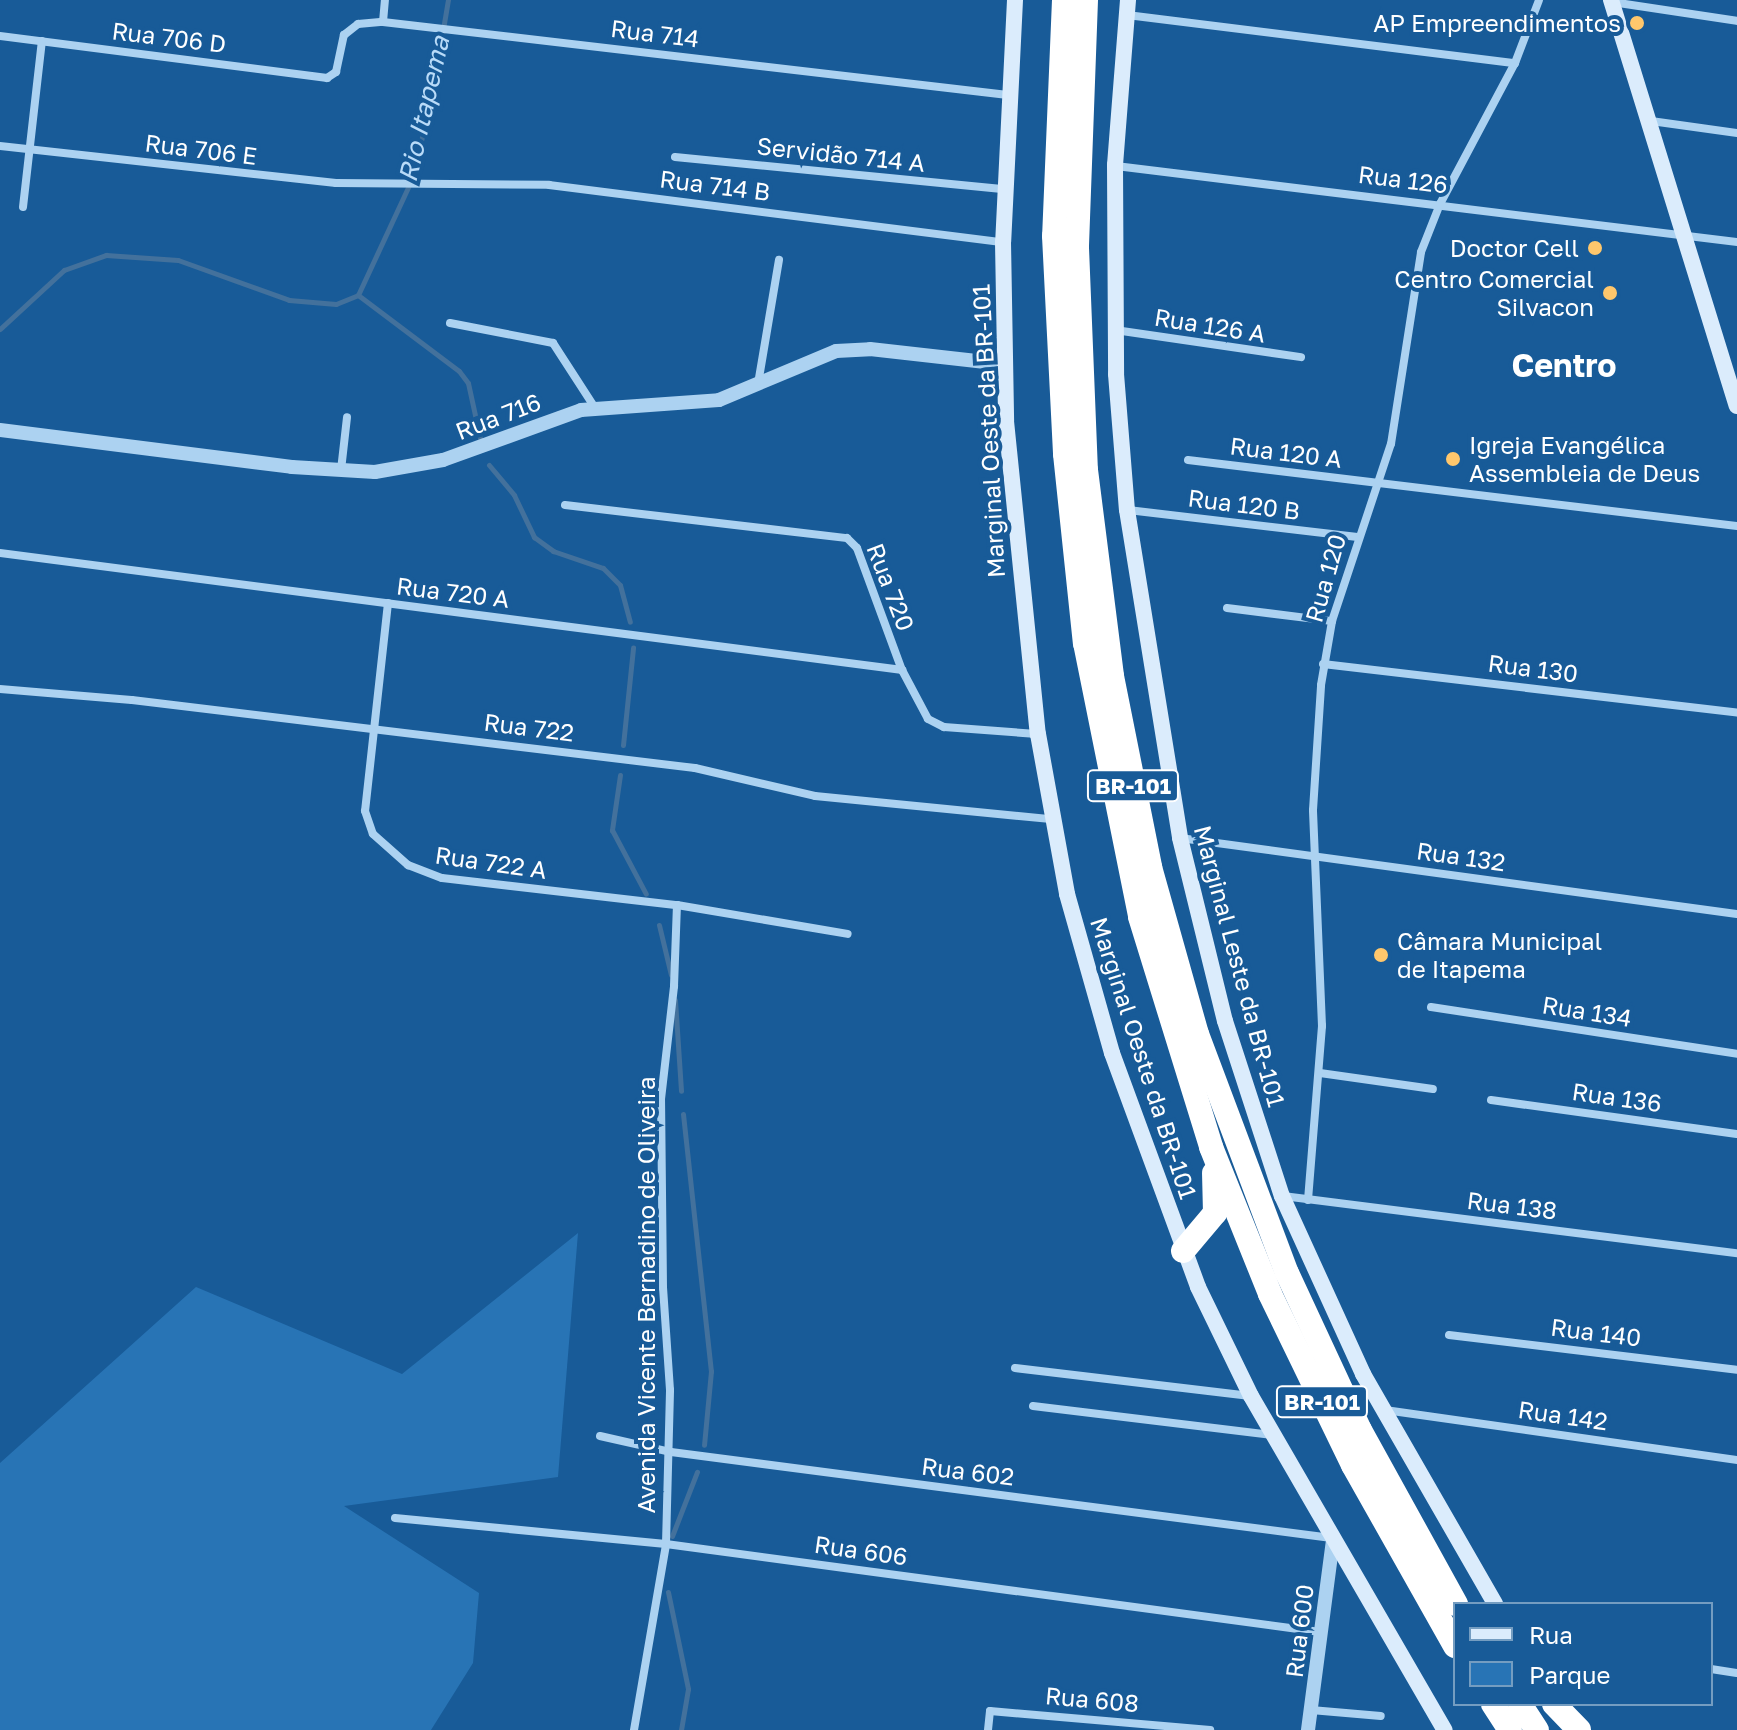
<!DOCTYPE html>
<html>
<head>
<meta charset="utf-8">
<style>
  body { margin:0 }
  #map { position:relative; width:1737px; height:1730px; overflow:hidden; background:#185b98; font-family:"Golos Text",sans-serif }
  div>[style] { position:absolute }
  .green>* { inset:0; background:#2874b5 }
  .stream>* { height:5px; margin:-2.5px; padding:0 2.5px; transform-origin:2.5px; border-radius:2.5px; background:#43719c }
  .minor>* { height:8px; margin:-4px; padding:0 4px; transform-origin:4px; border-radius:4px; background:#acd2f1 }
  .tertiary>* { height:14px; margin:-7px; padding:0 7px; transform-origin:7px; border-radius:7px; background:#acd2f1 }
  .secondary>* { height:16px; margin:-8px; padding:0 8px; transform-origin:8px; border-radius:8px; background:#dbecfc }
  .motorway>* { height:24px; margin:-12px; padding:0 12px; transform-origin:12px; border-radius:12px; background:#fff }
  .dots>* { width:22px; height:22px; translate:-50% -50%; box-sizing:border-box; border:4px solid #185b98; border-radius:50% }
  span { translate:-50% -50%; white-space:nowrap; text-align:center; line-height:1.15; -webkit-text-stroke:8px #185b98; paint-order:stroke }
  .shield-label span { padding:2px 6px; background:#185b98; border:2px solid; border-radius:6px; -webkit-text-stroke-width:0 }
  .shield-label { font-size:22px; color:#fff; font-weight:700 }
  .poi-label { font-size:24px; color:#fff }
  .right { translate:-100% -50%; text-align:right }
  .left { translate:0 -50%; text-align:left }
  .street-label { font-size:24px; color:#fff }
  .water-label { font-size:26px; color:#b9dbf8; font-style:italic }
  .district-label { font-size:32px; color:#fff; font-weight:700 }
  .legend { position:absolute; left:1453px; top:1602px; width:260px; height:104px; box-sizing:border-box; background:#185b98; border:2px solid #749dc1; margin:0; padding:10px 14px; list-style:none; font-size:24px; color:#fff }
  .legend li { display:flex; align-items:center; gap:16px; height:40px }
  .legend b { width:40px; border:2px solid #749dc1 }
</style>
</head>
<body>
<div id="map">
  <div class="green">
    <div style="clip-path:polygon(578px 1233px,558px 1477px,344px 1506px,479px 1593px,473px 1663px,431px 1730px,0 1730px,0 1463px,196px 1287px,402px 1374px)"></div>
  </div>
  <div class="stream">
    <div style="left:358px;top:295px;width:126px;rotate:37deg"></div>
    <div style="left:459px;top:371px;width:15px;rotate:53deg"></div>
    <div style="left:468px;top:383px;width:56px;rotate:77.7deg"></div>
    <div style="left:0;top:329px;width:87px;rotate:-42.7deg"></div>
    <div style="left:64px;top:270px;width:45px;rotate:-19.7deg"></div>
    <div style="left:106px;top:255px;width:72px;rotate:4deg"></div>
    <div style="left:178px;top:260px;width:118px;rotate:19.8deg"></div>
    <div style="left:289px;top:300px;width:47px;rotate:4.9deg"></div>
    <div style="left:336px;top:304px;width:24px;rotate:-22deg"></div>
    <div style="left:358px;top:295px;width:123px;rotate:-65.1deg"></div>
    <div style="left:410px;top:183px;width:80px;rotate:-75.4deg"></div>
    <div style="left:430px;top:106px;width:108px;rotate:-80.4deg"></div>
    <div style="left:489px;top:465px;width:39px;rotate:50deg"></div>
    <div style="left:514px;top:495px;width:47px;rotate:64.5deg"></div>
    <div style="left:534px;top:537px;width:24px;rotate:36deg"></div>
    <div style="left:553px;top:551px;width:53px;rotate:18.8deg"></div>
    <div style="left:603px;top:568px;width:24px;rotate:45deg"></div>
    <div style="left:620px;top:585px;width:38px;rotate:75deg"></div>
    <div style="left:623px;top:745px;width:98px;rotate:-84.1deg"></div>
    <div style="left:620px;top:775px;width:56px;rotate:98.3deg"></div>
    <div style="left:612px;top:830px;width:72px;rotate:62deg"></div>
    <div style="left:659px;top:925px;width:51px;rotate:76.5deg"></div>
    <div style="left:675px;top:1000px;width:91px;rotate:86.2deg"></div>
    <div style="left:683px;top:1114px;width:259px;rotate:83.8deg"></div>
    <div style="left:711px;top:1371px;width:74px;rotate:95.4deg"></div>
    <div style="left:672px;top:1536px;width:69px;rotate:-68.7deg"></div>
    <div style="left:668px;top:1592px;width:99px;rotate:78.3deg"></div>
    <div style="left:688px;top:1689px;width:42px;rotate:99.7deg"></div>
  </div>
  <div class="minor">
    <div style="left:1612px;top:2px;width:126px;rotate:8.6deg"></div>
    <div style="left:1127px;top:15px;width:391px;rotate:7.1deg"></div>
    <div style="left:383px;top:22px;width:22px;rotate:-85deg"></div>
    <div style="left:0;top:36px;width:330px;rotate:7.3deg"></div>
    <div style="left:327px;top:78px;width:11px;rotate:-34deg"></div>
    <div style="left:336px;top:72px;width:38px;rotate:-78deg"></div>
    <div style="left:344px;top:35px;width:18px;rotate:-38deg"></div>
    <div style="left:358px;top:24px;width:25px;rotate:-5deg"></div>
    <div style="left:383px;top:22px;width:629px;rotate:6.66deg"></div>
    <div style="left:1651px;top:121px;width:87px;rotate:7.9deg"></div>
    <div style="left:0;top:146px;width:338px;rotate:6.3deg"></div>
    <div style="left:336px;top:183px;width:213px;rotate:0.5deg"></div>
    <div style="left:549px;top:185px;width:458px;rotate:7.2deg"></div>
    <div style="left:675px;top:157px;width:331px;rotate:5.6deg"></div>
    <div style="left:1116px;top:166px;width:626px;rotate:6.98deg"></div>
    <div style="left:23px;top:207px;width:167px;rotate:-83.5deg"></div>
    <div style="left:450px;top:323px;width:105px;rotate:11deg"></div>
    <div style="left:553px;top:343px;width:77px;rotate:57.1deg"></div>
    <div style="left:1115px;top:330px;width:188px;rotate:8.3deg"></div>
    <div style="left:758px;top:384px;width:126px;rotate:-80.4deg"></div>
    <div style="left:1188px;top:460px;width:553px;rotate:6.86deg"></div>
    <div style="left:341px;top:470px;width:53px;rotate:-83.5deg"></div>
    <div style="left:565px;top:505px;width:284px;rotate:6.7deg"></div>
    <div style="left:847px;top:538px;width:14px;rotate:45deg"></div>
    <div style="left:857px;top:548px;width:130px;rotate:69.8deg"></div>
    <div style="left:902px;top:670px;width:55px;rotate:62deg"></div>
    <div style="left:928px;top:719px;width:18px;rotate:27deg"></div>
    <div style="left:944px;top:727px;width:93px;rotate:4.3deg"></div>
    <div style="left:1128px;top:510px;width:231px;rotate:6.7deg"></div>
    <div style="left:0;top:553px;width:910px;rotate:7.39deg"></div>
    <div style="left:388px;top:603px;width:209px;rotate:96.3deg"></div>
    <div style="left:365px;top:811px;width:24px;rotate:71deg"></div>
    <div style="left:373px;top:834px;width:47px;rotate:41.5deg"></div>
    <div style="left:408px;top:865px;width:36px;rotate:21deg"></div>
    <div style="left:442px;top:878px;width:237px;rotate:6.6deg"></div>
    <div style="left:677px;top:905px;width:173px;rotate:9.6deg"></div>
    <div style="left:1227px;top:608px;width:106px;rotate:7.1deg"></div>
    <div style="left:1323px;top:664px;width:417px;rotate:6.7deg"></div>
    <div style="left:0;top:689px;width:132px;rotate:4.8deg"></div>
    <div style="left:132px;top:700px;width:567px;rotate:6.89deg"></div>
    <div style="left:695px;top:768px;width:123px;rotate:13.1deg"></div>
    <div style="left:815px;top:796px;width:237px;rotate:5.6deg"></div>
    <div style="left:1180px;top:838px;width:562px;rotate:7.77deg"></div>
    <div style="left:1431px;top:1007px;width:310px;rotate:8.7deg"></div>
    <div style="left:1320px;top:1073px;width:114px;rotate:8.1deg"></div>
    <div style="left:1491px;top:1100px;width:248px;rotate:7.9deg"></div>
    <div style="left:1283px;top:1196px;width:458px;rotate:7.2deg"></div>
    <div style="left:1308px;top:1200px;width:175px;rotate:-85.4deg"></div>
    <div style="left:1322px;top:1026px;width:216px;rotate:-92.4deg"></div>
    <div style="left:1313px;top:810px;width:125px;rotate:-86.3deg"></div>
    <div style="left:1321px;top:685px;width:65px;rotate:-80.2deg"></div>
    <div style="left:1332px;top:621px;width:187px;rotate:-71.6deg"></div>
    <div style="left:1391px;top:444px;width:194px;rotate:-81.1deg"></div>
    <div style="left:1421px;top:252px;width:52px;rotate:-68.4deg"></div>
    <div style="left:1440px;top:204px;width:160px;rotate:-62deg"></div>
    <div style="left:1515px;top:63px;width:67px;rotate:-69.1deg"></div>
    <div style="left:1449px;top:1335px;width:290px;rotate:6.9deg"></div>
    <div style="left:1015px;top:1368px;width:237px;rotate:6.8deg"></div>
    <div style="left:1033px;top:1406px;width:242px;rotate:6.9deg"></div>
    <div style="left:1385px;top:1410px;width:356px;rotate:8.1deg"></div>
    <div style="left:600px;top:1436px;width:73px;rotate:12.7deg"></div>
    <div style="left:671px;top:1452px;width:666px;rotate:7.42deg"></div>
    <div style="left:395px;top:1518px;width:272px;rotate:5.5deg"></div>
    <div style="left:666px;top:1544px;width:660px;rotate:7.66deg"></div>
    <div style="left:1711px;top:1669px;width:26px;rotate:9deg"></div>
    <div style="left:1311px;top:1710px;width:70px;rotate:4.9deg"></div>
    <div style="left:634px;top:1730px;width:189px;rotate:-80.2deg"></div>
    <div style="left:666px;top:1544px;width:154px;rotate:-88.5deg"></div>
    <div style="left:670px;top:1390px;width:102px;rotate:-93.9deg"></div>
    <div style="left:663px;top:1288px;width:189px;rotate:-90.6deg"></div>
    <div style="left:661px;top:1099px;width:114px;rotate:-83.4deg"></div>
    <div style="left:674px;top:986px;width:81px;rotate:-87.9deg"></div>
    <div style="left:988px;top:1730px;width:19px;rotate:-84deg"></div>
    <div style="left:990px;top:1711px;width:221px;rotate:4.9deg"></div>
  </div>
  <div class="tertiary">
    <div style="left:0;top:430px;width:294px;rotate:7.2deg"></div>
    <div style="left:292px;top:467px;width:83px;rotate:3.4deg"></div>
    <div style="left:375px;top:472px;width:69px;rotate:-10deg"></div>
    <div style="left:443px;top:460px;width:147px;rotate:-19.9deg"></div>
    <div style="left:581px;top:410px;width:138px;rotate:-4.1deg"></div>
    <div style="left:719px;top:400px;width:127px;rotate:-22.7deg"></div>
    <div style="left:836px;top:351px;width:34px;rotate:-3deg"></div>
    <div style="left:870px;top:349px;width:134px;rotate:6.4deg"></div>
    <div style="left:1308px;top:1730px;width:193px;rotate:-82.5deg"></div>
  </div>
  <div class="secondary">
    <div style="left:1015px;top:0;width:242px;rotate:92.8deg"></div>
    <div style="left:1003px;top:242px;width:179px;rotate:89deg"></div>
    <div style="left:1006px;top:421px;width:315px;rotate:84.2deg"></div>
    <div style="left:1038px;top:734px;width:163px;rotate:79.7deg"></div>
    <div style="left:1067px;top:894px;width:165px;rotate:74.2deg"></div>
    <div style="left:1112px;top:1053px;width:249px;rotate:69.8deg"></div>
    <div style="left:1198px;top:1287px;width:121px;rotate:64.1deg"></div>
    <div style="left:1251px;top:1396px;width:386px;rotate:59.9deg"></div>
    <div style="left:1128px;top:0;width:166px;rotate:94.5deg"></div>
    <div style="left:1115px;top:165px;width:209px;rotate:89.7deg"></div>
    <div style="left:1116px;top:374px;width:136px;rotate:85.4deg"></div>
    <div style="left:1127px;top:510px;width:332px;rotate:80.8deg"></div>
    <div style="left:1180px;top:838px;width:188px;rotate:76.2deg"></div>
    <div style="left:1225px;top:1021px;width:184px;rotate:72deg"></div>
    <div style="left:1282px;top:1196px;width:196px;rotate:65.5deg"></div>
    <div style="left:1363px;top:1374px;width:265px;rotate:60.1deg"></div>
    <div style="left:1611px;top:0;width:425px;rotate:72.8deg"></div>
  </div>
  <div class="motorway">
    <div style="left:1064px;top:0;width:236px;rotate:92.4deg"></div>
    <div style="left:1054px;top:236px;width:218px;rotate:87.1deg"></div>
    <div style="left:1065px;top:454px;width:190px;rotate:84deg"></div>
    <div style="left:1085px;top:643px;width:279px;rotate:78.6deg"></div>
    <div style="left:1140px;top:917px;width:241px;rotate:72.8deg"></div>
    <div style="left:1211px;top:1147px;width:158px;rotate:68.1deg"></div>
    <div style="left:1270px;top:1294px;width:190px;rotate:64.1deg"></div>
    <div style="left:1353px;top:1465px;width:208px;rotate:60.6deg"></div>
    <div style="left:1086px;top:0;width:248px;rotate:92.1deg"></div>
    <div style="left:1077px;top:248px;width:222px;rotate:87.7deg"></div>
    <div style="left:1086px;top:470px;width:208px;rotate:82.8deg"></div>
    <div style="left:1112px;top:676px;width:195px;rotate:78.7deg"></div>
    <div style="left:1150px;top:867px;width:173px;rotate:74.3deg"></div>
    <div style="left:1197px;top:1034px;width:255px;rotate:69.4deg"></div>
    <div style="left:1287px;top:1273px;width:173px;rotate:65.1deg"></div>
    <div style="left:1360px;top:1430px;width:199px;rotate:61.1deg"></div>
    <div style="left:1183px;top:1251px;width:50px;rotate:-49.9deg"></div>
    <div style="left:1215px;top:1213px;width:40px;rotate:-91.4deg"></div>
    <div style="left:1493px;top:1704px;width:31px;rotate:57deg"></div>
    <div style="left:1520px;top:1704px;width:31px;rotate:57deg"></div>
    <div style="left:1554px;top:1704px;width:36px;rotate:46deg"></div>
  </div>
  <div class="dots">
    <div style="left:1637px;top:23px;background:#ffc76c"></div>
    <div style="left:1595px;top:248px;background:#ffc76c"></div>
    <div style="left:1610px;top:293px;background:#ffc76c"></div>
    <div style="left:1453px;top:459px;background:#ffc76c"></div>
    <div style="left:1381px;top:955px;background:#ffc76c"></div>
  </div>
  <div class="shield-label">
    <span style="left:1133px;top:786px">BR-101</span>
    <span style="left:1322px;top:1402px">BR-101</span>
  </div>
  <div class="poi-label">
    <span class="right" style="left:1621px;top:23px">AP Empreendimentos</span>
    <span class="right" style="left:1579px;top:248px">Doctor Cell</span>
    <span class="right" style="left:1594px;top:293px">Centro Comercial<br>Silvacon</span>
    <span class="left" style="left:1469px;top:459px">Igreja Evangélica<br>Assembleia de Deus</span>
    <span class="left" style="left:1397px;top:955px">Câmara Municipal<br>de Itapema</span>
  </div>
  <div class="street-label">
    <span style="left:655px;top:33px;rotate:7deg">Rua 714</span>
    <span style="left:169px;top:37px;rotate:7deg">Rua 706 D</span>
    <span style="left:201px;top:149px;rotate:7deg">Rua 706 E</span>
    <span style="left:841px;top:154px;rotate:6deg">Servidão 714 A</span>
    <span style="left:1403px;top:179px;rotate:7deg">Rua 126</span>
    <span style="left:715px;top:185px;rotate:7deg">Rua 714 B</span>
    <span style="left:1210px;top:325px;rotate:9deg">Rua 126 A</span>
    <span style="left:498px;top:416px;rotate:-21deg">Rua 716</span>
    <span style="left:988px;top:431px;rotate:-93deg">Marginal Oeste da BR-101</span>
    <span style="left:1286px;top:452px;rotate:7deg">Rua 120 A</span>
    <span style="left:1244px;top:504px;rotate:7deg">Rua 120 B</span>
    <span style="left:1325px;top:578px;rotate:-74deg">Rua 120</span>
    <span style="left:891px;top:587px;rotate:69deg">Rua 720</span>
    <span style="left:453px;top:592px;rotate:7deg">Rua 720 A</span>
    <span style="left:1533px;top:668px;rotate:7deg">Rua 130</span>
    <span style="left:529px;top:727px;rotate:7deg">Rua 722</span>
    <span style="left:1461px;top:856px;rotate:8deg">Rua 132</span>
    <span style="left:491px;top:862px;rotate:8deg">Rua 722 A</span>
    <span style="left:1240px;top:966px;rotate:75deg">Marginal Leste da BR-101</span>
    <span style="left:1587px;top:1011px;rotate:9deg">Rua 134</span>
    <span style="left:1144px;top:1058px;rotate:72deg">Marginal Oeste da BR-101</span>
    <span style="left:1617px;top:1097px;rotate:8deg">Rua 136</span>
    <span style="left:1512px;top:1205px;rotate:7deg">Rua 138</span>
    <span style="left:646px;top:1295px;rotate:-90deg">Avenida Vicente Bernadino de Oliveira</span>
    <span style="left:1596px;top:1332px;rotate:7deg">Rua 140</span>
    <span style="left:1563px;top:1415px;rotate:8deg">Rua 142</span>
    <span style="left:968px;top:1471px;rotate:7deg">Rua 602</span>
    <span style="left:861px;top:1550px;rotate:8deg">Rua 606</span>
    <span style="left:1299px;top:1631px;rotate:-83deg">Rua 600</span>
    <span style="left:1092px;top:1699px;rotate:5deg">Rua 608</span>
  </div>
  <div class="water-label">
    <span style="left:424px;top:109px;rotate:-77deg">Rio Itapema</span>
  </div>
  <div class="district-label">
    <span style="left:1564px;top:365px">Centro</span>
  </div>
  <ul class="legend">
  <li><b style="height:10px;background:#dbecfc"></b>Rua</li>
  <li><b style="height:22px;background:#2874b5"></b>Parque</li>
  </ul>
</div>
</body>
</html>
